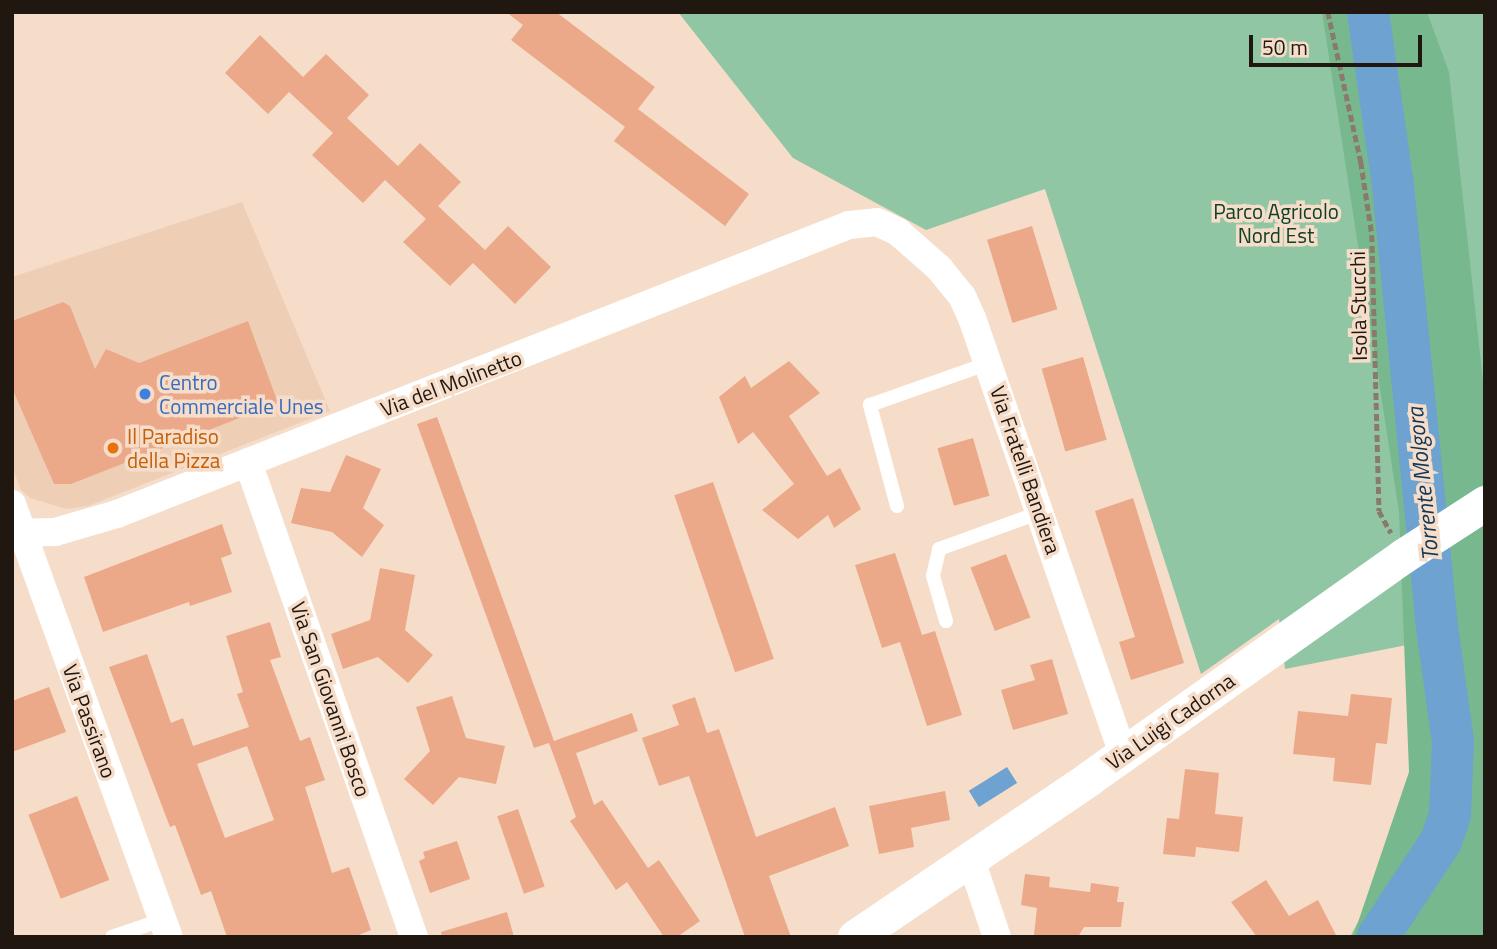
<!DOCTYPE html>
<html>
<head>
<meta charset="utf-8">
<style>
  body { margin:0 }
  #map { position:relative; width:1497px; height:949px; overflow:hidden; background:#f6ddc9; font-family:"Titillium Web",sans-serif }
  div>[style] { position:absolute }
  .built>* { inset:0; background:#eecfb6 }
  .green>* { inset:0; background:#91c6a4 }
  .forest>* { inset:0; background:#77b88f }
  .water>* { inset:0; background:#6da2d1; transform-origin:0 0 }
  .river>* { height:42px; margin:-21px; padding:0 21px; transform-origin:21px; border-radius:21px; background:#6da2d1 }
  .building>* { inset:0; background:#eba989; transform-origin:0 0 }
  .path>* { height:4.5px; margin-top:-2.25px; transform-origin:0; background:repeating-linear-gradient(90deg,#8b7a6c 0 7px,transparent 0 10.5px) }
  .service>* { height:14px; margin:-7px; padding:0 7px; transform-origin:7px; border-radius:7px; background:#fff }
  .minor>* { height:28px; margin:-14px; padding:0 14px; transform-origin:14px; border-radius:14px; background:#fff }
  .tertiary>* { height:35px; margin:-17.5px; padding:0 17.5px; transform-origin:17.5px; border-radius:17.5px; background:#fff }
  .dots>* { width:19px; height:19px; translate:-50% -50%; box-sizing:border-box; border:4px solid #f6ddc9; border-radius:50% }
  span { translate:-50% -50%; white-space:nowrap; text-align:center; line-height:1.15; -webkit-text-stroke:7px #f6ddc9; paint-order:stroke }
  .park-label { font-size:21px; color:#0e4127 }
  .street-label { font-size:21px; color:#201710 }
  .shop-label { font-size:21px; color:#366cbe }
  .left { translate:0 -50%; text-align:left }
  .food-label { font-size:21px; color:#c56008 }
  .water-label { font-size:23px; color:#113858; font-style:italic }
  .frame { position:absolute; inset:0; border:14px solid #201710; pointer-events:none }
  .scale { position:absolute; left:1249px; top:35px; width:173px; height:32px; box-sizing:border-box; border:4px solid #201710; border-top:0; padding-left:9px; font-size:21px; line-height:24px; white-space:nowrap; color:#201710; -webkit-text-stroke:5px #f6ddc9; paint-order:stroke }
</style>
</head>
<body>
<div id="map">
  <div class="built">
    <div style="clip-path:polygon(242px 202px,330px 411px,88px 506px,66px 509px,30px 498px,21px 490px,12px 467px,12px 277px)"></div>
  </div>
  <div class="green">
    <div style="clip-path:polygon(678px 12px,1485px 12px,1485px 937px,1350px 937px,1413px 818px,1417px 643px,1285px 669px,1279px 619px,1201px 674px,1045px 189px,926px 230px,793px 158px)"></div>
  </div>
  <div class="forest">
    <div style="clip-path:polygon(1322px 12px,1427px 12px,1449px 72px,1485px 399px,1485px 937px,1353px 937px,1409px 772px,1399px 512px)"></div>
  </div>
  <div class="water">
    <div style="left:1007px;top:767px;width:19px;height:45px;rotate:58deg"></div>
  </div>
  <div class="river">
    <div style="left:1368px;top:12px;width:176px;rotate:81.8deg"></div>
    <div style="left:1393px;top:186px;width:443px;rotate:84.3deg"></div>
    <div style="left:1437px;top:627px;width:116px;rotate:82.1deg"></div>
    <div style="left:1453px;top:742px;width:73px;rotate:92.4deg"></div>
    <div style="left:1450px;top:815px;width:28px;rotate:109deg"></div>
    <div style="left:1441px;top:841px;width:115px;rotate:123.3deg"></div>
  </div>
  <div class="building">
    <div style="clip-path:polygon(506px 12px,556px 12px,655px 87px,638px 109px,749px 194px,725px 226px,614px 141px,625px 127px,511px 40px,523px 25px)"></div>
    <div style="clip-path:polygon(260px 35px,303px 77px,326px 54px,369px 95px,347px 118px,398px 166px,420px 143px,461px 182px,438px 206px,485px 250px,508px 226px,551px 267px,515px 304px,473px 263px,450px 286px,403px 242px,426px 219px,385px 180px,363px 203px,312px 155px,333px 133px,289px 92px,268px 114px,225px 73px)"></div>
    <div style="left:1032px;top:226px;width:87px;height:47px;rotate:73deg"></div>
    <div style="clip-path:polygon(63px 302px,70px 306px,95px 369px,106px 349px,139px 363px,248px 321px,278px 403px,71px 484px,54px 484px,12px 388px,12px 321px)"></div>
    <div style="left:1083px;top:357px;width:86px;height:43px;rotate:74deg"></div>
    <div style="clip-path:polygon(789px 361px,820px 393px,789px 416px,827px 476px,840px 468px,861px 509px,834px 528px,828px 515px,798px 539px,762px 510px,794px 484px,753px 432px,738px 444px,719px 397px,745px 376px,751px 388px)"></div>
    <div style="clip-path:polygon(437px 417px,554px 741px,632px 713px,638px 731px,576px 753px,594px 805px,602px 800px,648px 868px,659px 860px,700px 921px,677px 937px,664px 937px,627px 882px,616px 890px,570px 821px,576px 817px,549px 743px,534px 748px,417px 424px)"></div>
    <div style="left:973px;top:438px;width:60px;height:37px;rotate:74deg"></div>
    <div style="clip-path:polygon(346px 455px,381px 469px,363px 508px,384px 525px,362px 557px,332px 532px,291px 523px,301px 488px,330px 492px)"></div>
    <div style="left:713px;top:482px;width:187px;height:41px;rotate:71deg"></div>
    <div style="clip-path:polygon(1133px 498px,1184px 663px,1131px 680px,1119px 642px,1135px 637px,1095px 511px)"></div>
    <div style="clip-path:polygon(222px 524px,232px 554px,221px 558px,232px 592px,190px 606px,189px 602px,103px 632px,84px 577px)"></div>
    <div style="clip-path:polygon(895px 553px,922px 635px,935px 631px,962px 715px,927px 726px,900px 642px,882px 648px,855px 565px)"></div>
    <div style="left:1006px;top:554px;width:68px;height:38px;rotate:69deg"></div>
    <div style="clip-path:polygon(380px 568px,415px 575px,405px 630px,433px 655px,408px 683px,378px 657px,343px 669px,331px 634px,370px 620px)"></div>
    <div style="clip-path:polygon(evenodd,270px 622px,281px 657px,270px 660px,300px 741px,310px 737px,325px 780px,305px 787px,332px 873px,349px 867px,371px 930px,354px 937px,227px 937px,211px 891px,201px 895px,175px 825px,170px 827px,109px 667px,147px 654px,171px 723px,183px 718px,193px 746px,249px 727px,237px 694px,243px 692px,226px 636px,270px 622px,247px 746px,274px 820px,225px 838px,197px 764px,247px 746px)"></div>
    <div style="clip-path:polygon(1052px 659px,1068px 714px,1013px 730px,1001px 690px,1035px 680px,1030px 665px)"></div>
    <div style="clip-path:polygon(49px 687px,66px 732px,12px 752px,12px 701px)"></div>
    <div style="clip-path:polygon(1351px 694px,1392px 698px,1387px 744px,1376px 743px,1371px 785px,1333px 781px,1335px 758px,1293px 754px,1298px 711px,1348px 716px)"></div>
    <div style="clip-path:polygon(452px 696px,466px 738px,505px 746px,496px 784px,459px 777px,433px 805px,404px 779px,430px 751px,416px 707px)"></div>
    <div style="clip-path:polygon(695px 697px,707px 733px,719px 729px,756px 837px,835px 807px,849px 846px,769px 876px,791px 937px,745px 937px,689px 776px,659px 786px,642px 738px,679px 725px,672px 705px)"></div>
    <div style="clip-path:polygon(1185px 769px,1219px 773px,1215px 814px,1243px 817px,1239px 852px,1196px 847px,1195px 857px,1163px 854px,1167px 818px,1179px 819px)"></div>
    <div style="clip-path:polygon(945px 791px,950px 820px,911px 828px,914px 847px,879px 854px,869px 806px)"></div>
    <div style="left:77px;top:796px;width:90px;height:52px;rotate:69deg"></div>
    <div style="left:518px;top:809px;width:82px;height:22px;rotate:71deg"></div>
    <div style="clip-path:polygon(457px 841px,470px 879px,430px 893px,419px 861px,425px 858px,423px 852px)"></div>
    <div style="clip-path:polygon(1025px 874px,1050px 877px,1049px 887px,1090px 892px,1091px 883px,1119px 887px,1117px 902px,1124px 902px,1121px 927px,1084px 927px,1078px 937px,1034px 935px,1037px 908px,1021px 905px)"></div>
    <div style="clip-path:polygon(1266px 880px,1289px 916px,1318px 900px,1337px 937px,1257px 937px,1231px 902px)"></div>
    <div style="clip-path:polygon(507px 912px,514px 937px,442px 937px,441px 932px)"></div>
  </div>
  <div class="path">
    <div style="left:1328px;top:12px;width:154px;rotate:77.6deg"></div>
    <div style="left:1361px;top:162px;width:74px;rotate:81.4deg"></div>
    <div style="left:1372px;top:235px;width:276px;rotate:88.5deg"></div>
    <div style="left:1379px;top:511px;width:25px;rotate:61deg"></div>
  </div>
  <div class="service">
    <div style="left:897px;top:506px;width:105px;rotate:-105deg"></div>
    <div style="left:870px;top:405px;width:126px;rotate:-19.4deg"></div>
    <div style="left:946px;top:621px;width:47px;rotate:-106.1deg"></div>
    <div style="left:933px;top:576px;width:28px;rotate:-77deg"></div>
    <div style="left:939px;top:549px;width:109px;rotate:-19.9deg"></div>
    <div style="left:112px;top:937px;width:53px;rotate:-18.8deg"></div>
  </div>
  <div class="minor">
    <div style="left:248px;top:462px;width:503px;rotate:70.74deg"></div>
    <div style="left:12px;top:504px;width:461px;rotate:70.1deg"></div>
    <div style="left:12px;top:533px;width:43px;rotate:-1.3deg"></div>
    <div style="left:55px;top:532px;width:65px;rotate:-16.2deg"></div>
    <div style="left:117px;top:514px;width:787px;rotate:-21.54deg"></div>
    <div style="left:849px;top:225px;width:28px;rotate:-6deg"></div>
    <div style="left:877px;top:222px;width:23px;rotate:25deg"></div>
    <div style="left:898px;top:232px;width:55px;rotate:41.3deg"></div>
    <div style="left:939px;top:268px;width:36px;rotate:51deg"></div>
    <div style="left:962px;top:296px;width:24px;rotate:66deg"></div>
    <div style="left:972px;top:318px;width:461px;rotate:70.9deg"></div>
    <div style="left:970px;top:857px;width:84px;rotate:71.4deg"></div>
  </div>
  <div class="tertiary">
    <div style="left:855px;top:937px;width:282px;rotate:-34.1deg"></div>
    <div style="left:1088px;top:779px;width:386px;rotate:-35.3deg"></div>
    <div style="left:1403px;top:556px;width:98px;rotate:-32.9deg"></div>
  </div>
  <div class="dots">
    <div style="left:145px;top:394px;background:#3f7fe0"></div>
    <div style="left:113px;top:448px;background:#e8710a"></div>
  </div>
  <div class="park-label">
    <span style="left:1276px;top:223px">Parco Agricolo<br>Nord Est</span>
  </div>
  <div class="street-label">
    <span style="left:1358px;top:306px;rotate:-91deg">Isola Stucchi</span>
    <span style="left:451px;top:383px;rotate:-21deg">Via del Molinetto</span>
    <span style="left:1026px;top:470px;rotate:71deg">Via Fratelli Bandiera</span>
    <span style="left:331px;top:699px;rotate:71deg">Via San Giovanni Bosco</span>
    <span style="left:90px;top:721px;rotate:70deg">Via Passirano</span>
    <span style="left:1170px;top:721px;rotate:-35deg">Via Luigi Cadorna</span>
  </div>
  <div class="shop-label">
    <span class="left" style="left:159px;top:394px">Centro<br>Commerciale Unes</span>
  </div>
  <div class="food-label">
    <span class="left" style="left:127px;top:448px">Il Paradiso<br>della Pizza</span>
  </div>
  <div class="water-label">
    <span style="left:1423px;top:484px;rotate:-96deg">Torrente Molgora</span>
  </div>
  <div class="frame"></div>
  <div class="scale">50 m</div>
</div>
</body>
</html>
